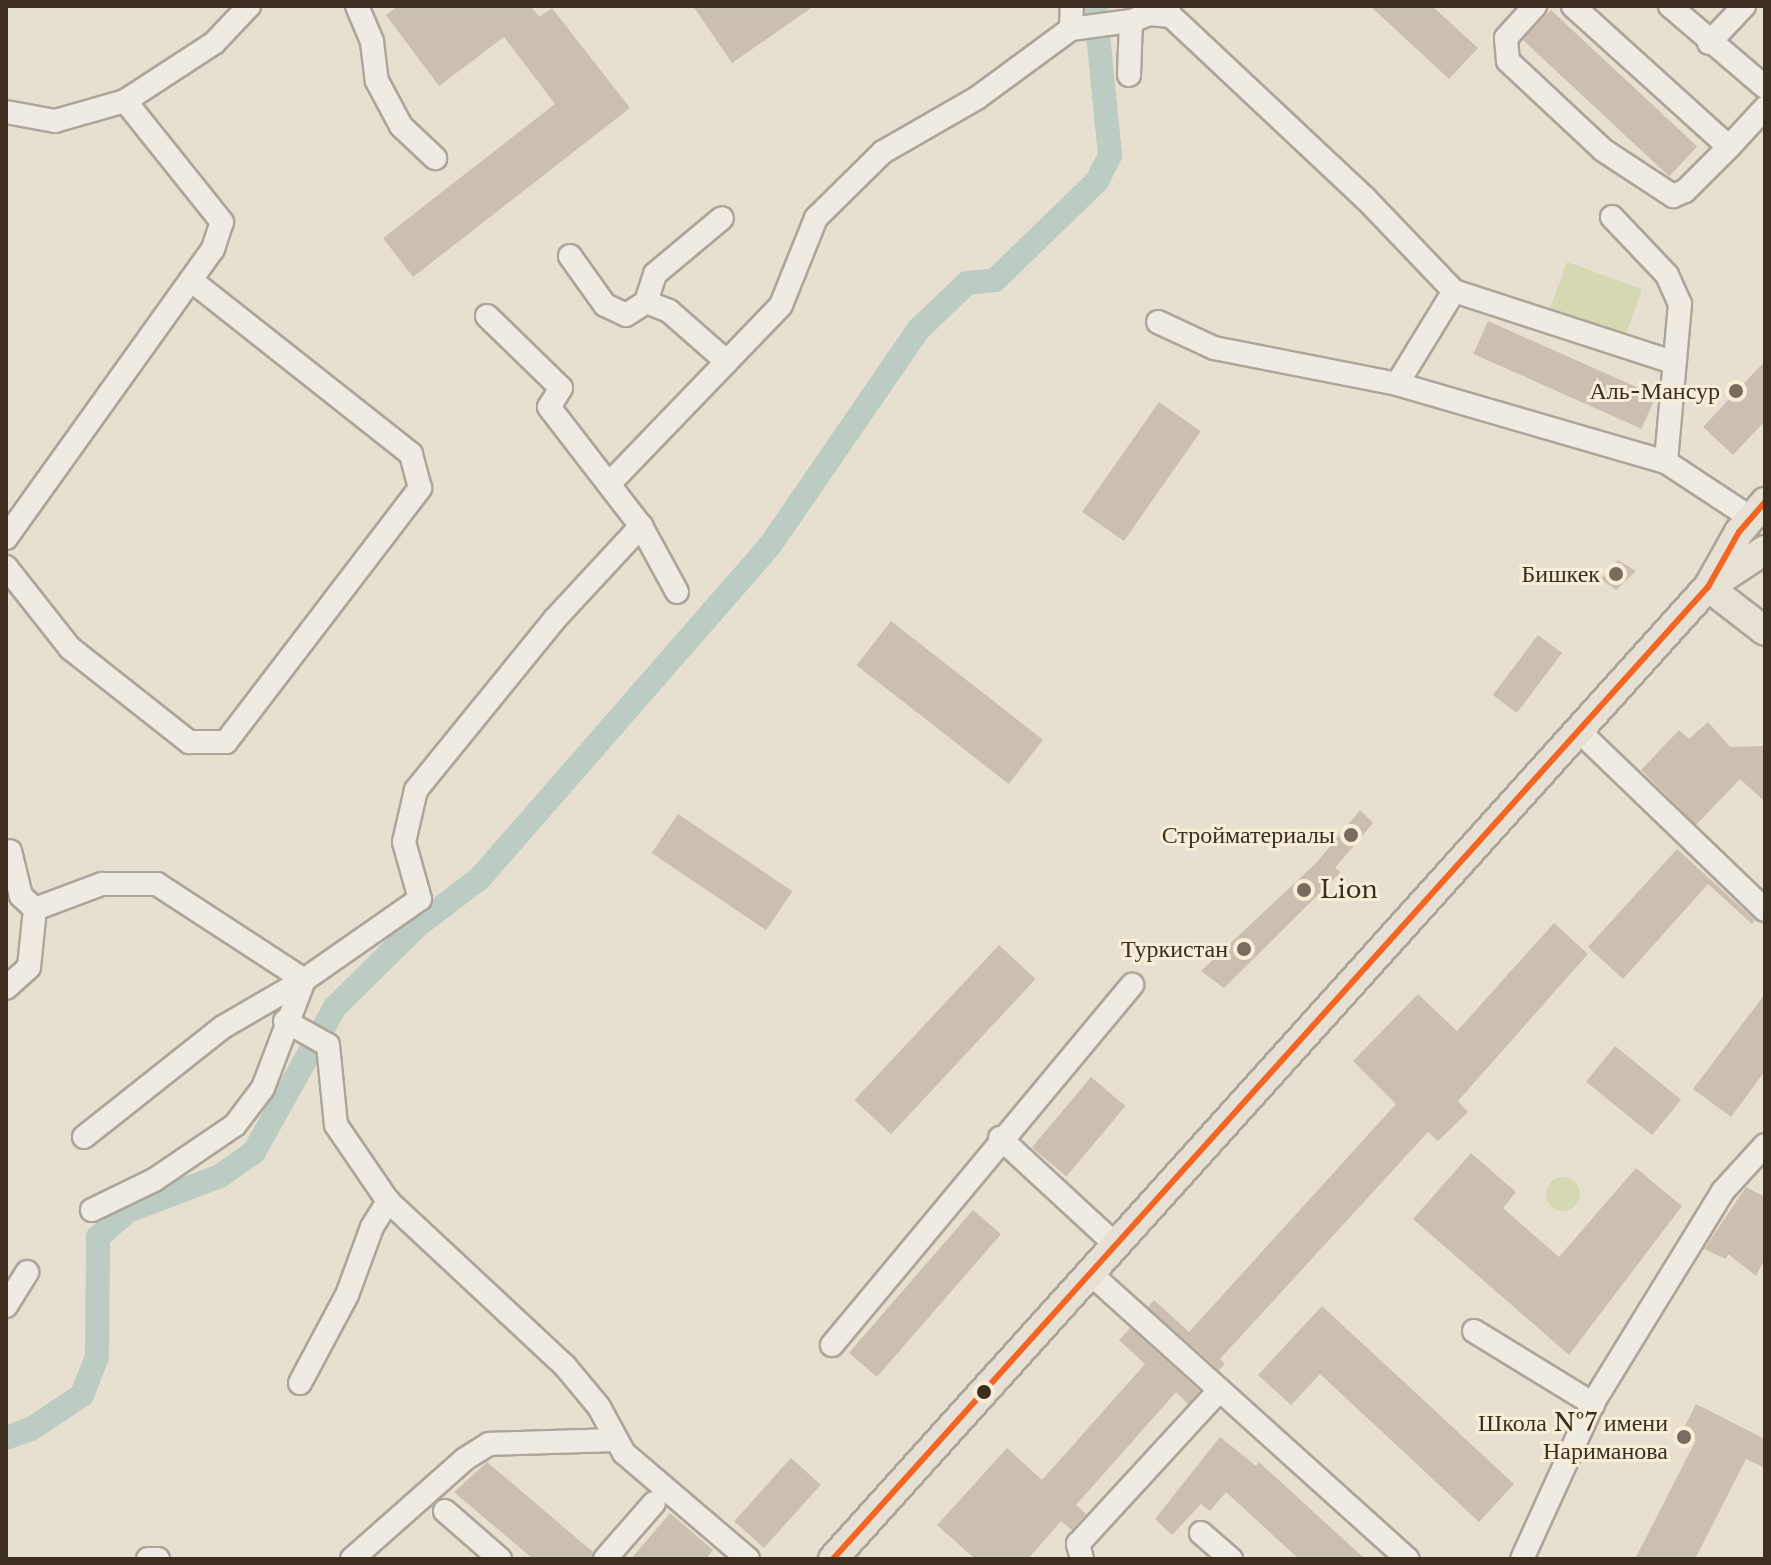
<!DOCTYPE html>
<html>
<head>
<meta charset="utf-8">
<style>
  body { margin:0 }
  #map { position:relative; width:1771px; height:1565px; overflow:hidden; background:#e7e0d1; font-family:"Libre Baskerville",serif }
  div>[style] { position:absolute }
  .green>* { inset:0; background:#d6d7b3; transform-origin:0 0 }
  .round { border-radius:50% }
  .canal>* { height:24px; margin:-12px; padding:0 12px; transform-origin:12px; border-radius:12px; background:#bcccc2 }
  .building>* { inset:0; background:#cbbfb2; transform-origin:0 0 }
  .roads { filter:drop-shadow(2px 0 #ada599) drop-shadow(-2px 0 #ada599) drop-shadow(0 2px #ada599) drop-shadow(0 -2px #ada599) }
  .minor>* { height:22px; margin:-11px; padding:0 11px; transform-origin:11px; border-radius:11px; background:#efebe3 }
  .major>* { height:28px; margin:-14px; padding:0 14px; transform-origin:14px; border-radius:14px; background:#e6e1d4 }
  .bus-1>* { height:6px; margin:-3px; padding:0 3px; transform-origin:3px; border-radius:3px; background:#f26522 }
  .dots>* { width:22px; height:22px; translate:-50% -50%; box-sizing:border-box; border:4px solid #f7eed8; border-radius:50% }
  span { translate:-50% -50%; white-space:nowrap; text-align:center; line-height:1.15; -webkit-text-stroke:6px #f7eed8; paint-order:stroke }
  .poi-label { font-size:24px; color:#3d2e20 }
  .right { translate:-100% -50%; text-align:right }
  .left { translate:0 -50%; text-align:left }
  .frame { position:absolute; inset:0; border:8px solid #3d2e20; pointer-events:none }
</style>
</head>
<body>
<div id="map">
  <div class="green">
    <div style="left:1567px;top:262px;width:80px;height:50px;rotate:20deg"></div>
    <div class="round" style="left:1546px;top:1177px;width:34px;height:34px"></div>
  </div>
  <div class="canal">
    <div style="left:6px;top:1438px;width:27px;rotate:-20deg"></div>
    <div style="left:31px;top:1429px;width:61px;rotate:-33.7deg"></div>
    <div style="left:82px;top:1395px;width:41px;rotate:-68.5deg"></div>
    <div style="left:97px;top:1357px;width:120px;rotate:-89.5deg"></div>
    <div style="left:98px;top:1237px;width:40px;rotate:-41deg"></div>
    <div style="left:128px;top:1211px;width:98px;rotate:-20.8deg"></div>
    <div style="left:220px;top:1176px;width:42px;rotate:-35.2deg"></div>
    <div style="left:254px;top:1152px;width:166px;rotate:-60.8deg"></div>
    <div style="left:335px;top:1007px;width:115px;rotate:-44.6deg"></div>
    <div style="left:417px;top:926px;width:79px;rotate:-37.3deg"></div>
    <div style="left:480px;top:878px;width:443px;rotate:-48.9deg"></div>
    <div style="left:771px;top:544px;width:261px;rotate:-55.5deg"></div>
    <div style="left:919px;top:329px;width:66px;rotate:-43.8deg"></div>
    <div style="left:967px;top:283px;width:28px;rotate:-6deg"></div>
    <div style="left:995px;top:280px;width:142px;rotate:-44.1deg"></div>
    <div style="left:1097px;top:181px;width:29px;rotate:-63deg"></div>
    <div style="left:1110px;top:155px;width:150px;rotate:-95.7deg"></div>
  </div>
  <div class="building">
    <div style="clip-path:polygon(398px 6px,531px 6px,539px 17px,552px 8px,630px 108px,413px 277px,383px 238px,555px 104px,504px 37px,439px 86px,386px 15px)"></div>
    <div style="clip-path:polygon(693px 6px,814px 6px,732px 63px)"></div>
    <div style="clip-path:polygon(1370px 6px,1432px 6px,1478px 48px,1449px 79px)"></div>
    <div style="left:1551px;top:10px;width:200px;height:41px;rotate:43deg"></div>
    <div style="left:1488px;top:321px;width:184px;height:36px;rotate:24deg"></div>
    <div style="clip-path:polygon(1765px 361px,1765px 421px,1733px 455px,1703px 427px)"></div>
    <div style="left:1159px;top:402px;width:51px;height:134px;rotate:35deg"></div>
    <div style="clip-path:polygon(1618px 560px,1636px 571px,1616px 590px,1601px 579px)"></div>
    <div style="left:891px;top:621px;width:193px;height:56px;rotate:38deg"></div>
    <div style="left:1538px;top:635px;width:30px;height:75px;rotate:37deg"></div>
    <div style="clip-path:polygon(1708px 722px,1730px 747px,1765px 746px,1765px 802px,1740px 779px,1696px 825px,1641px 770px,1679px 730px,1689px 739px)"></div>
    <div style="clip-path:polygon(1360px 810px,1373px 823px,1335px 868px,1341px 872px,1224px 988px,1201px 971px,1318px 861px)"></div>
    <div style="left:678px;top:814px;width:138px;height:47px;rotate:34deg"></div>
    <div style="clip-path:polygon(1677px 849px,1755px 920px,1752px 924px,1708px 884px,1623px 979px,1588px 947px)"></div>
    <div style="clip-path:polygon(1554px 923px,1588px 954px,1458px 1101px,1468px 1112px,1438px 1141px,1428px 1132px,1220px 1359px,1225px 1364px,1219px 1370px,1148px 1307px,1154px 1300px,1189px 1332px,1396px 1104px,1353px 1061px,1418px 994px,1457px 1031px)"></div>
    <div style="left:999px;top:945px;width:50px;height:212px;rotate:43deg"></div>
    <div style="clip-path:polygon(1765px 994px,1765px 1071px,1731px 1117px,1693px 1089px)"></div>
    <div style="left:1615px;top:1046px;width:85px;height:46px;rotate:39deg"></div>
    <div style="left:1091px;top:1077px;width:45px;height:92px;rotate:40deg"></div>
    <div style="clip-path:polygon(1471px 1153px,1516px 1192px,1503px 1208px,1559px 1257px,1636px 1168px,1682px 1206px,1569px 1355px,1413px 1219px)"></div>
    <div style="clip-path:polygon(1746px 1187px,1765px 1197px,1765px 1259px,1756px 1276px,1728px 1254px,1726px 1259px,1704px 1249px)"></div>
    <div style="left:973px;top:1210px;width:37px;height:189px;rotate:41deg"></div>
    <div style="clip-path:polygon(1322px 1306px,1514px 1484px,1479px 1522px,1320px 1374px,1291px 1405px,1258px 1375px)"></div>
    <div style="clip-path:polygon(1130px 1328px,1200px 1391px,1188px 1404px,1176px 1392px,1076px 1505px,1086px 1514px,1072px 1530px,1061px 1521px,1028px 1559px,975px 1559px,937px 1525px,1007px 1448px,1042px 1480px,1145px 1364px,1119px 1340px)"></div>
    <div style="clip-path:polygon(1696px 1404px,1765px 1439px,1765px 1468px,1746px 1459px,1695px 1559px,1635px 1559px,1696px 1440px,1682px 1432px)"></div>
    <div style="clip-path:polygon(1220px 1437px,1256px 1466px,1259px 1462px,1365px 1559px,1299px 1559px,1226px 1492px,1210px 1511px,1201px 1504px,1172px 1535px,1155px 1519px)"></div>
    <div style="left:791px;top:1458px;width:40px;height:85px;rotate:42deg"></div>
    <div style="clip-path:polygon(487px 1462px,593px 1552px,591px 1559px,533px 1559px,454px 1492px)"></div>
    <div style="clip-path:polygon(670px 1513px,713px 1550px,706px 1559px,631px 1559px)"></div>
  </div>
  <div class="roads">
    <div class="minor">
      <div style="left:357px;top:6px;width:39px;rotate:67deg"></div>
      <div style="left:372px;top:42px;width:39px;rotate:83deg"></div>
      <div style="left:377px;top:81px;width:51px;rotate:61.9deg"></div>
      <div style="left:401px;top:126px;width:47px;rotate:43.3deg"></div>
      <div style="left:1535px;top:6px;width:43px;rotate:132.2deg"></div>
      <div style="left:1506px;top:38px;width:23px;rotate:85deg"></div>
      <div style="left:1508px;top:61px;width:130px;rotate:43.1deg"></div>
      <div style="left:1603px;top:150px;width:84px;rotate:33.3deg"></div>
      <div style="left:1673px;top:196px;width:13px;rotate:-23deg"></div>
      <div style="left:1685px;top:191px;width:62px;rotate:-45deg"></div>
      <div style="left:1573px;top:6px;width:210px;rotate:42.1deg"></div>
      <div style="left:1729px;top:147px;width:53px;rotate:-47.3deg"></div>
      <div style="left:1670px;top:6px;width:125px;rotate:40.5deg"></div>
      <div style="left:1071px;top:29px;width:23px;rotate:-88deg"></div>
      <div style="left:1709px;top:43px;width:51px;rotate:-46.6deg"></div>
      <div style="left:1129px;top:75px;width:54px;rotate:-87.9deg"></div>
      <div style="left:1131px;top:21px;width:19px;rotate:-21deg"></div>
      <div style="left:1149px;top:14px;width:22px;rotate:5deg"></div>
      <div style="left:1171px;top:16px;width:266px;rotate:43.2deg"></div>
      <div style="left:1365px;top:198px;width:129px;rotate:46.3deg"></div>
      <div style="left:1454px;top:291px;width:109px;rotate:121.5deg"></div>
      <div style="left:6px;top:112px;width:50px;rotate:10.4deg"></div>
      <div style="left:55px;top:121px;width:73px;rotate:-15.9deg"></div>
      <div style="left:125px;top:101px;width:106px;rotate:-33.1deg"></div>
      <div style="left:214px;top:43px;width:51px;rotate:-46.6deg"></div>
      <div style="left:1612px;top:217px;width:80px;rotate:46.5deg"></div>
      <div style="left:1667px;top:275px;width:32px;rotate:66deg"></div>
      <div style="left:1680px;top:304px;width:159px;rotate:95.1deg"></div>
      <div style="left:570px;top:256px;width:60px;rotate:54.5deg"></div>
      <div style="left:605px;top:305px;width:23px;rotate:25deg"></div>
      <div style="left:626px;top:315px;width:24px;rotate:-33deg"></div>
      <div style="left:646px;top:302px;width:25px;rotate:21deg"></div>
      <div style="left:669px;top:311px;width:77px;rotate:41.3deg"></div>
      <div style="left:1454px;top:291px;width:232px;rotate:18deg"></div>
      <div style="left:646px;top:302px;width:29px;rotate:-72deg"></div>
      <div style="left:655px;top:274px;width:87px;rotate:-39.9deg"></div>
      <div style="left:487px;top:316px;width:103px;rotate:44.2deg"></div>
      <div style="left:561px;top:388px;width:22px;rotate:122deg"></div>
      <div style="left:549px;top:407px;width:150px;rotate:52.3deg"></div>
      <div style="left:641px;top:526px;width:75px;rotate:61.4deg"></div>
      <div style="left:1158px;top:322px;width:62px;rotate:24.9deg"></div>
      <div style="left:1214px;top:348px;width:187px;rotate:11.1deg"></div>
      <div style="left:1397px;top:384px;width:280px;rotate:16.2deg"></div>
      <div style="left:1666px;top:462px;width:102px;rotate:33.4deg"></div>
      <div style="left:609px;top:484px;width:248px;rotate:-46.1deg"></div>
      <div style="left:781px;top:305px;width:94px;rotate:-68.1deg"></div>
      <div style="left:816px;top:218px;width:94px;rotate:-44.6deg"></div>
      <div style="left:883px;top:152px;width:108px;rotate:-29.9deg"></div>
      <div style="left:977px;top:98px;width:117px;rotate:-36.3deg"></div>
      <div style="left:1071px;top:29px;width:61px;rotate:-7.6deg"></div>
      <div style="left:6px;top:538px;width:355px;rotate:-54.4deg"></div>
      <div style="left:213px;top:249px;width:28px;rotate:-72deg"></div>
      <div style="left:222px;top:222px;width:155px;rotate:-128.7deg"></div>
      <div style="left:6px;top:567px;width:103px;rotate:51.7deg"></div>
      <div style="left:70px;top:648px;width:152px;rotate:38.3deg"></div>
      <div style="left:189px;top:742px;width:37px"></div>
      <div style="left:226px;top:742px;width:320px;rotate:-52.6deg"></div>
      <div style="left:420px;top:488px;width:35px;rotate:-105deg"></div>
      <div style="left:411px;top:454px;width:280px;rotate:-141.7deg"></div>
      <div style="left:1579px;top:731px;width:258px;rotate:43.9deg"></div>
      <div style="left:35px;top:909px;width:72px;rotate:-20.5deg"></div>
      <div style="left:102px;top:884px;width:55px"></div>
      <div style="left:157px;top:884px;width:176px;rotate:33.1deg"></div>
      <div style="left:304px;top:980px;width:116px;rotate:110.8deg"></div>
      <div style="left:263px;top:1088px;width:46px;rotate:127.1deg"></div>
      <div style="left:235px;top:1125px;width:98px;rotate:145.8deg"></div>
      <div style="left:154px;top:1180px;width:69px;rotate:154.2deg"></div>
      <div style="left:6px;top:988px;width:31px;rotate:-42deg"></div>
      <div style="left:29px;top:967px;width:58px;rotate:-84.1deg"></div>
      <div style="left:35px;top:909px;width:19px;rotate:-137deg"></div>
      <div style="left:21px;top:896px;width:46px;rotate:-103.7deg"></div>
      <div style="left:285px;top:1021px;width:49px;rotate:29.2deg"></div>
      <div style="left:328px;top:1045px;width:80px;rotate:84.3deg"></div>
      <div style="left:336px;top:1125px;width:92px;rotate:55.6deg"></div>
      <div style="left:388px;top:1201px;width:242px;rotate:43deg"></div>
      <div style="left:565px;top:1366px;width:53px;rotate:50.3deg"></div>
      <div style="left:599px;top:1407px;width:52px;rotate:61.5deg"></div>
      <div style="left:624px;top:1453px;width:163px;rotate:40.5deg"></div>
      <div style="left:84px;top:1137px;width:177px;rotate:-38.4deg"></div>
      <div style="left:223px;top:1027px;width:94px;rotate:-30.1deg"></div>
      <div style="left:304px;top:980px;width:141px;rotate:-34.9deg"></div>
      <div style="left:420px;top:899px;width:59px;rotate:-105.7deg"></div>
      <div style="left:404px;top:842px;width:53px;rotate:-77deg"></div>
      <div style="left:416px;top:790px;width:220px;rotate:-50.9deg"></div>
      <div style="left:555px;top:619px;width:127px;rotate:-47.2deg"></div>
      <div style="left:1000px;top:1138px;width:159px;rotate:42.7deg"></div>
      <div style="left:1091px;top:1274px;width:426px;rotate:42deg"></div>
      <div style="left:6px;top:1306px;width:40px;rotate:-58deg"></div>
      <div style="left:1474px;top:1331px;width:140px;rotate:31.5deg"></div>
      <div style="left:832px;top:1345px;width:469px;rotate:-50.2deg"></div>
      <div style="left:300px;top:1383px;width:100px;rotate:-61.9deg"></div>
      <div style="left:347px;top:1295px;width:72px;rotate:-69.8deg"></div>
      <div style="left:372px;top:1227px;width:31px;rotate:-58deg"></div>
      <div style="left:445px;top:1511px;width:73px;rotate:41.1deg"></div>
      <div style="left:1201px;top:1533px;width:40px;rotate:41deg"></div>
      <div style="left:148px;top:1559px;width:10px"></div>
      <div style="left:352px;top:1559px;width:151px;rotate:-41.5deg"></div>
      <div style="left:465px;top:1459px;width:28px;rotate:-32deg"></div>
      <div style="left:489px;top:1444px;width:124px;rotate:-1.8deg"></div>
      <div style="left:605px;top:1559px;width:74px;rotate:-48.8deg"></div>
      <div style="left:1082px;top:1559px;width:16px;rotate:-105deg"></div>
      <div style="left:1078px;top:1544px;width:207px;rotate:-47.4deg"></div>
      <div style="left:1522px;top:1559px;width:174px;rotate:-65.5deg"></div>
      <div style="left:1594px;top:1401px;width:246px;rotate:-58.4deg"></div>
      <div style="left:1723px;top:1191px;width:62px;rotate:-47.6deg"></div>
    </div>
    <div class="major">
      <div style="left:1712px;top:585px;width:64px;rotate:-33.4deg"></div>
      <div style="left:1708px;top:587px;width:72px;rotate:37.7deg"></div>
      <div style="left:833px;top:1559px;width:1308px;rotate:-48.01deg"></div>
      <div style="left:1708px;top:587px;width:63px;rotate:-60.6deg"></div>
      <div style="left:1739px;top:532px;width:40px;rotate:-49deg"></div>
    </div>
  </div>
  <div class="bus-1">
    <div style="left:833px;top:1559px;width:1308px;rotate:-48.01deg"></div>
    <div style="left:1708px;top:587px;width:63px;rotate:-60.6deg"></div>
    <div style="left:1739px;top:532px;width:40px;rotate:-49deg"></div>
  </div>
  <div class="dots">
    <div style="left:1736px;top:391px;background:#786c5e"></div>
    <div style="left:1616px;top:574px;background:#786c5e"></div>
    <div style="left:1351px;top:835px;background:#786c5e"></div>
    <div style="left:1304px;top:890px;background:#786c5e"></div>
    <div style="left:1244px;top:949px;background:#786c5e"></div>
    <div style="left:984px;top:1392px;background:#3d2e20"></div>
    <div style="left:1684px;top:1437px;background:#786c5e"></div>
  </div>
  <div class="poi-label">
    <span class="right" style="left:1720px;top:391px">Аль-Мансур</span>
    <span class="right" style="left:1600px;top:574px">Бишкек</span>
    <span class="right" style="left:1335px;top:835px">Стройматериалы</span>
    <span class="left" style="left:1320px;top:890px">Lion</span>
    <span class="right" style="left:1228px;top:949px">Туркистан</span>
    <span class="right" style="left:1668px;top:1437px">Школа №7 имени<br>Нариманова</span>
  </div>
  <div class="frame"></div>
</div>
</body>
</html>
